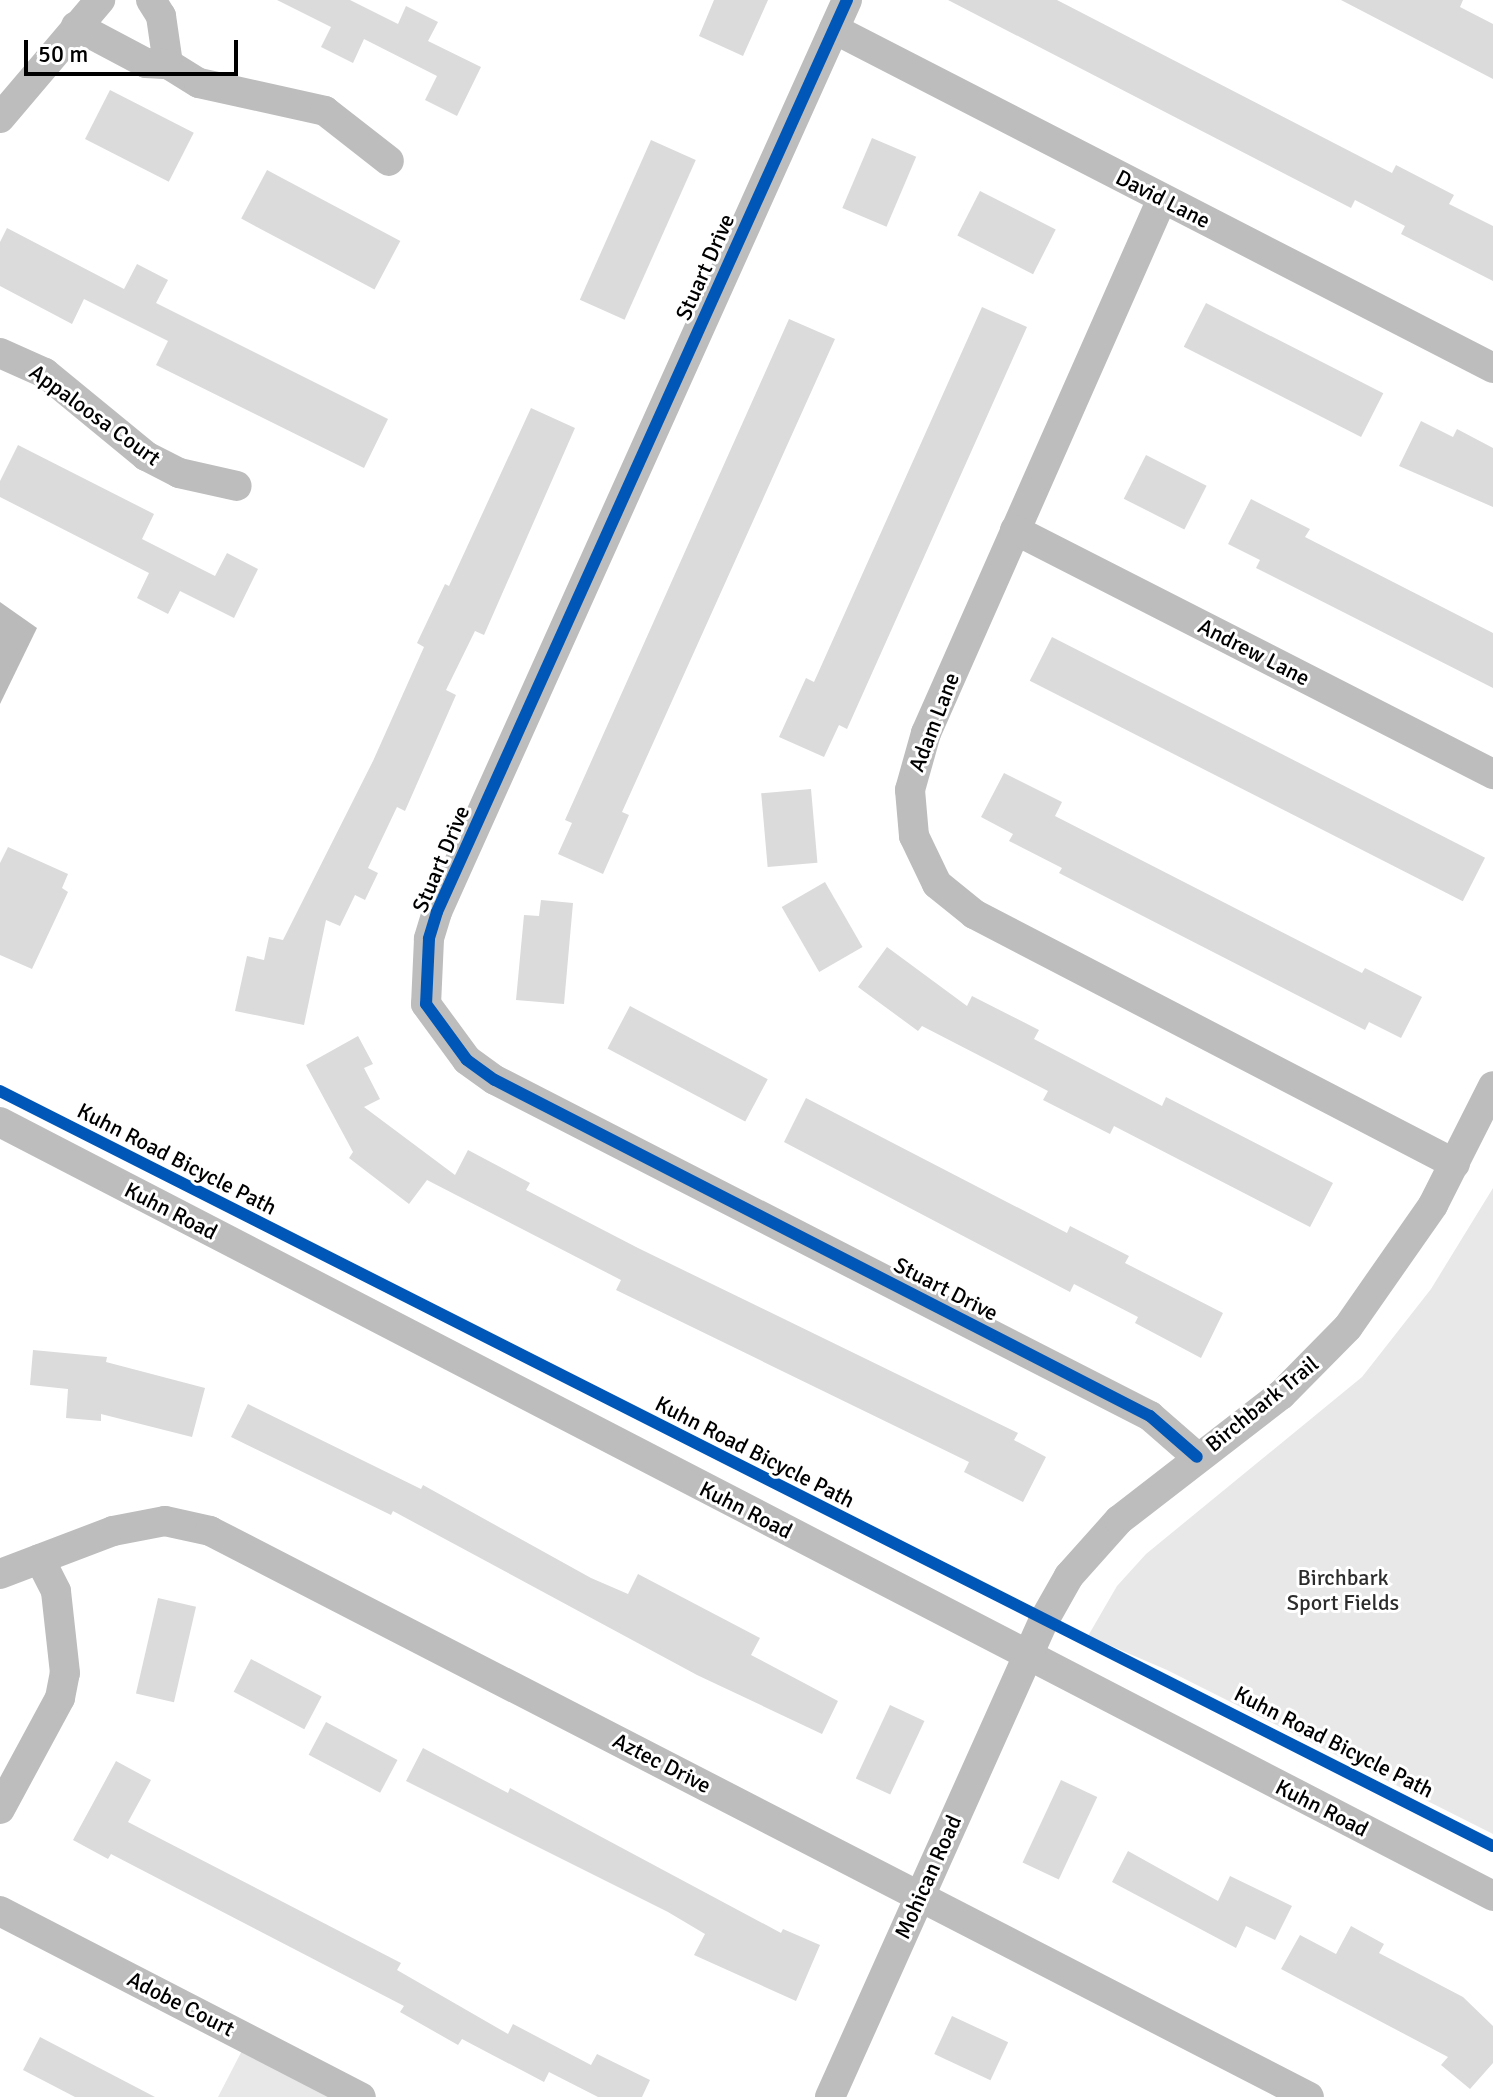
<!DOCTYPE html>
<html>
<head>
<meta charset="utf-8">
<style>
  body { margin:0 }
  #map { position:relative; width:1493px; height:2097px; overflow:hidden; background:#fff; font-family:Signika,sans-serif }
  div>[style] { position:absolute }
  .green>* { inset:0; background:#e8e8e8 }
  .water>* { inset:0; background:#bababa }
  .building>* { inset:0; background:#dbdbdb; transform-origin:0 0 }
  .street>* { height:30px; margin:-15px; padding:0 15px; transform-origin:15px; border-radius:15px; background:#bdbdbd }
  .cycleway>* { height:12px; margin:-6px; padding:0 6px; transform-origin:6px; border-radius:6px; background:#0057b8 }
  span { translate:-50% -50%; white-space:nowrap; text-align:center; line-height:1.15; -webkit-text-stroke:6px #fff; paint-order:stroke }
  .street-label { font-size:22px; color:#000 }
  .park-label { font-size:22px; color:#2c2c2c }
  .scale { position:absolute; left:24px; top:40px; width:214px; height:36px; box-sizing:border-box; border:4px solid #000; border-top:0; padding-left:10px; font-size:24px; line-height:28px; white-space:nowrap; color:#000; -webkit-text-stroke:6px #fff; paint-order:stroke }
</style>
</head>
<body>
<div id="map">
  <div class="green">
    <div style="clip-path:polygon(1493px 1188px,1493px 1834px,1167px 1670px,1088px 1636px,1117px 1586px,1146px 1554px,1362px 1377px,1431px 1289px)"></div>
    <div style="clip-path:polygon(248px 2039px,354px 2097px,218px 2097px)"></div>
  </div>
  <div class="water">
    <div style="clip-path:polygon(0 602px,37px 628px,0 704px)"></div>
  </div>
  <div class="building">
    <div style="clip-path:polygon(277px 0,350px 0,398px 24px,406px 6px,438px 22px,428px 41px,481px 67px,457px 116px,425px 100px,437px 76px,364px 39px,353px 63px,321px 47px,331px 27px)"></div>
    <div style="clip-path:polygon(714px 0,768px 0,743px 56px,699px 36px)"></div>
    <div style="clip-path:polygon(948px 0,1057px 0,1392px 173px,1396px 165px,1454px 195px,1449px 204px,1493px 226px,1493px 281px,1401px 234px,1405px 226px,1355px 200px,1351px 208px)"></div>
    <div style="clip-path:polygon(1341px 0,1463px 0,1460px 7px,1493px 24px,1493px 79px)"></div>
    <div style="left:110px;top:90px;width:94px;height:55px;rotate:27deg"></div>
    <div style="left:872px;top:138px;width:48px;height:76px;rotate:23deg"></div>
    <div style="left:651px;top:140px;width:49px;height:175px;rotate:24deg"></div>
    <div style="left:267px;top:170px;width:151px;height:55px;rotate:28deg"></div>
    <div style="left:980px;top:191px;width:85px;height:50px;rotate:27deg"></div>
    <div style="clip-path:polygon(7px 228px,124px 289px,137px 264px,168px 280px,156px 303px,388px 419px,364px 468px,156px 365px,168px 341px,84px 299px,72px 324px,0 286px,0 242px)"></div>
    <div style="left:1206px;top:303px;width:199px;height:49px;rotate:27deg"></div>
    <div style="clip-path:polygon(982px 307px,1027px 327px,847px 729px,839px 725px,824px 757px,779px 737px,806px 678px,814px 682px)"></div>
    <div style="clip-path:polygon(789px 319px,835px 339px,622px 812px,629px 815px,603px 874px,558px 854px,572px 823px,565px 820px)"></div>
    <div style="clip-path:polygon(531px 408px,575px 428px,484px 635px,475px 631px,446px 690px,456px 695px,405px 811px,397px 807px,368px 868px,378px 873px,365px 900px,355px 895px,340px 926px,326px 920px,304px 1025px,235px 1011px,247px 956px,264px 960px,269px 937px,283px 940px,373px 761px,424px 647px,417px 643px,445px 584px,449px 586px)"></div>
    <div style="clip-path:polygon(1421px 421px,1453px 437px,1457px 429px,1493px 448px,1493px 507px,1399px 466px)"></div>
    <div style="clip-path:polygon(18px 445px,154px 514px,142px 539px,215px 576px,227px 553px,258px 569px,234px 618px,180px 591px,168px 614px,137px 598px,149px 573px,0 497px,0 481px)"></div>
    <div style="left:1146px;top:455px;width:68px;height:49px;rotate:27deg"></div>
    <div style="clip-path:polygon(1251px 499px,1310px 529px,1305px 537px,1493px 633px,1493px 688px,1256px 568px,1260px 560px,1228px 544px)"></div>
    <div style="left:1052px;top:637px;width:486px;height:49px;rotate:27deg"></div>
    <div style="clip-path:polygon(1004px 773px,1062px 802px,1055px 816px,1362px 973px,1365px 968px,1422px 997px,1401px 1038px,1369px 1022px,1365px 1030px,1059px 873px,1062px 868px,1009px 841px,1013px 834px,981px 817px)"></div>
    <div style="left:811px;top:789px;width:74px;height:50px;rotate:85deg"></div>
    <div style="clip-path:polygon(8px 847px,68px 874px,62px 888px,68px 892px,32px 969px,0 955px,0 863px)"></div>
    <div style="left:825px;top:882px;width:75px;height:50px;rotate:60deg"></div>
    <div style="clip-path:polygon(541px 900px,573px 903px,564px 1004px,516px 1000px,524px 915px,539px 916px)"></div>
    <div style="clip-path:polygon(887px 947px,967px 1006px,972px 996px,1039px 1030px,1034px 1039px,1162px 1106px,1166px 1097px,1333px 1183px,1310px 1227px,1114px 1126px,1110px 1134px,1043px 1100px,1048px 1091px,922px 1026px,918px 1031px,858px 987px)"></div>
    <div style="left:630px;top:1006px;width:156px;height:48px;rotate:28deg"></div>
    <div style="clip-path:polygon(358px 1036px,373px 1064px,364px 1068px,380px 1099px,364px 1107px,455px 1175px,468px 1150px,530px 1183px,526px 1190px,638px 1248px,1018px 1433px,1014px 1440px,1046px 1457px,1023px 1502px,964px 1472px,969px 1462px,616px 1290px,621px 1280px,427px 1180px,409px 1204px,349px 1158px,353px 1152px,306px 1065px)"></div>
    <div style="clip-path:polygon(806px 1098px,1067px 1233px,1070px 1226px,1129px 1256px,1125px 1263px,1223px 1313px,1201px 1358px,1135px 1323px,1138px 1317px,1074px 1284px,1070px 1292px,784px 1142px)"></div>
    <div style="clip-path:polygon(33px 1350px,107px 1357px,106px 1362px,205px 1388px,192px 1437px,101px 1414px,101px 1421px,66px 1418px,68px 1389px,30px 1385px)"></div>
    <div style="clip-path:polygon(248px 1404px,421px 1489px,423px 1485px,591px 1578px,628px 1594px,638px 1574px,760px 1638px,751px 1655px,838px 1701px,822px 1734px,697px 1675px,393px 1511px,391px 1515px,231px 1437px)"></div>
    <div style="left:158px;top:1598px;width:39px;height:98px;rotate:13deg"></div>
    <div style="left:251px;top:1659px;width:80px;height:37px;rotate:28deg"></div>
    <div style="left:890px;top:1705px;width:38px;height:81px;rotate:25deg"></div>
    <div style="left:326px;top:1722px;width:81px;height:37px;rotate:28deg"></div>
    <div style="clip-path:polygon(423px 1748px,508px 1793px,510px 1788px,781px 1933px,783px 1929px,820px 1945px,796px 2001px,694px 1955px,705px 1934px,668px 1912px,406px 1781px)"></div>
    <div style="clip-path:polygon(116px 1761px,151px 1780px,128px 1822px,401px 1963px,397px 1970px,508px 2034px,513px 2024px,591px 2065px,597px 2054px,650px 2080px,642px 2097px,598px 2097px,549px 2072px,544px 2082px,462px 2039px,458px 2045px,400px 2012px,404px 2006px,111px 1854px,108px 1859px,73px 1840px)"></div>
    <div style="left:1061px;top:1780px;width:40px;height:91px;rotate:25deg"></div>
    <div style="clip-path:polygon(1128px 1851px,1218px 1901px,1230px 1876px,1292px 1906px,1275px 1940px,1246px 1926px,1236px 1948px,1112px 1882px)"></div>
    <div style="clip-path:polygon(1351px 1926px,1384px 1944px,1379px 1953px,1463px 1997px,1493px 2026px,1493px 2063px,1470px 2089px,1441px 2065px,1448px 2057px,1281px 1969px,1300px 1935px,1336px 1954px)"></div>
    <div style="left:952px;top:2016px;width:62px;height:42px;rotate:25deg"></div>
    <div style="clip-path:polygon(40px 2037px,155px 2097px,75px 2097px,23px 2070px)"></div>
  </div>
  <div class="street">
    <div style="left:151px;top:0;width:19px;rotate:58deg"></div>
    <div style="left:161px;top:16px;width:49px;rotate:81.7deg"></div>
    <div style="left:168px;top:64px;width:36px;rotate:32deg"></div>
    <div style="left:199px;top:83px;width:129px;rotate:12.5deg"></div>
    <div style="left:325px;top:111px;width:81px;rotate:38deg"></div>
    <div style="left:847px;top:0;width:1000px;rotate:114.21deg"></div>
    <div style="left:437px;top:912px;width:28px;rotate:107deg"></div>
    <div style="left:429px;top:939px;width:65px;rotate:92.6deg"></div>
    <div style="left:426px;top:1004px;width:69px;rotate:53.8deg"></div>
    <div style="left:467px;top:1060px;width:34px;rotate:36deg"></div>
    <div style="left:495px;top:1080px;width:736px;rotate:27.16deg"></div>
    <div style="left:1150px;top:1416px;width:62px;rotate:41.1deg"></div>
    <div style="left:76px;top:26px;width:79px;rotate:27.9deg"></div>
    <div style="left:146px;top:63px;width:22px;rotate:3deg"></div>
    <div style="left:834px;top:29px;width:741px;rotate:27.22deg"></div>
    <div style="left:0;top:118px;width:155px;rotate:-49.7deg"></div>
    <div style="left:1162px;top:199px;width:584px;rotate:113.84deg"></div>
    <div style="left:926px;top:733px;width:59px;rotate:105.7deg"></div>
    <div style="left:910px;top:790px;width:46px;rotate:85deg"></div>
    <div style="left:914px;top:836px;width:53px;rotate:64.4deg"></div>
    <div style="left:937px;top:884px;width:48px;rotate:39deg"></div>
    <div style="left:974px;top:914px;width:542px;rotate:27.46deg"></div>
    <div style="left:0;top:353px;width:49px;rotate:24deg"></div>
    <div style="left:45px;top:373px;width:131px;rotate:39.4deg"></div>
    <div style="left:146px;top:456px;width:37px;rotate:27deg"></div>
    <div style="left:179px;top:473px;width:59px;rotate:12.6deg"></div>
    <div style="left:1015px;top:530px;width:537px;rotate:27.04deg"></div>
    <div style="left:0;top:1122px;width:1682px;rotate:27.4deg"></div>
    <div style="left:0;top:1574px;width:121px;rotate:-20.8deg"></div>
    <div style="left:113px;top:1531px;width:53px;rotate:-10.9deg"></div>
    <div style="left:165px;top:1521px;width:46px;rotate:12.5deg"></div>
    <div style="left:210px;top:1531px;width:1236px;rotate:27.25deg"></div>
    <div style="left:0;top:1809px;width:126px;rotate:-61.6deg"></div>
    <div style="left:60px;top:1698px;width:25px;rotate:-79deg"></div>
    <div style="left:65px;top:1673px;width:82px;rotate:-96.3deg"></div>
    <div style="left:56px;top:1591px;width:36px;rotate:-117deg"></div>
    <div style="left:0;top:1911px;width:406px;rotate:27.3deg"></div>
    <div style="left:830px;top:2097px;width:521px;rotate:-65.85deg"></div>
    <div style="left:1043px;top:1622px;width:53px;rotate:-60.5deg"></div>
    <div style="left:1069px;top:1576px;width:75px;rotate:-48.2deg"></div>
    <div style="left:1119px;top:1520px;width:205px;rotate:-37.7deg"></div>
    <div style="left:1281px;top:1395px;width:95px;rotate:-45.4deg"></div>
    <div style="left:1348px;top:1327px;width:149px;rotate:-55.1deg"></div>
    <div style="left:1433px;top:1205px;width:133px;rotate:-63.2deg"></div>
  </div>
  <div class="cycleway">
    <div style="left:847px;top:0;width:1000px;rotate:114.21deg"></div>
    <div style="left:437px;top:912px;width:28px;rotate:107deg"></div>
    <div style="left:429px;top:939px;width:65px;rotate:92.6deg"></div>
    <div style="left:426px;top:1004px;width:69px;rotate:53.8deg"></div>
    <div style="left:467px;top:1060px;width:34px;rotate:36deg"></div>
    <div style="left:495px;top:1080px;width:736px;rotate:27.16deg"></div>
    <div style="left:1150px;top:1416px;width:62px;rotate:41.1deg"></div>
    <div style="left:0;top:1091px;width:1673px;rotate:26.83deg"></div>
  </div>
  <div class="street-label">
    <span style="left:1163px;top:199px;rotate:27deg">David Lane</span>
    <span style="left:705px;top:267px;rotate:-66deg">Stuart Drive</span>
    <span style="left:95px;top:415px;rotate:36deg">Appaloosa Court</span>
    <span style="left:1254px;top:652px;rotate:27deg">Andrew Lane</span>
    <span style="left:934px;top:722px;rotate:-69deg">Adam Lane</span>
    <span style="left:441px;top:859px;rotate:-67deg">Stuart Drive</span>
    <span style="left:177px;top:1159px;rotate:27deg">Kuhn Road Bicycle Path</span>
    <span style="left:171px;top:1211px;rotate:27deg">Kuhn Road</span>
    <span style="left:946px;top:1289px;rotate:27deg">Stuart Drive</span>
    <span style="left:1262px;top:1404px;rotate:-39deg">Birchbark Trail</span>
    <span style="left:755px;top:1452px;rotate:27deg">Kuhn Road Bicycle Path</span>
    <span style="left:746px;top:1510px;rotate:27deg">Kuhn Road</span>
    <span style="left:1334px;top:1742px;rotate:27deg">Kuhn Road Bicycle Path</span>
    <span style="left:662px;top:1763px;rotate:27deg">Aztec Drive</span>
    <span style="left:1322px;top:1808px;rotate:27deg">Kuhn Road</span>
    <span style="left:928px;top:1877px;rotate:-66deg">Mohican Road</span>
    <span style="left:181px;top:2004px;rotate:27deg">Adobe Court</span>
  </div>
  <div class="park-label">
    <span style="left:1343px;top:1590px">Birchbark<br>Sport Fields</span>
  </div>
  <div class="scale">50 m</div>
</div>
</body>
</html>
